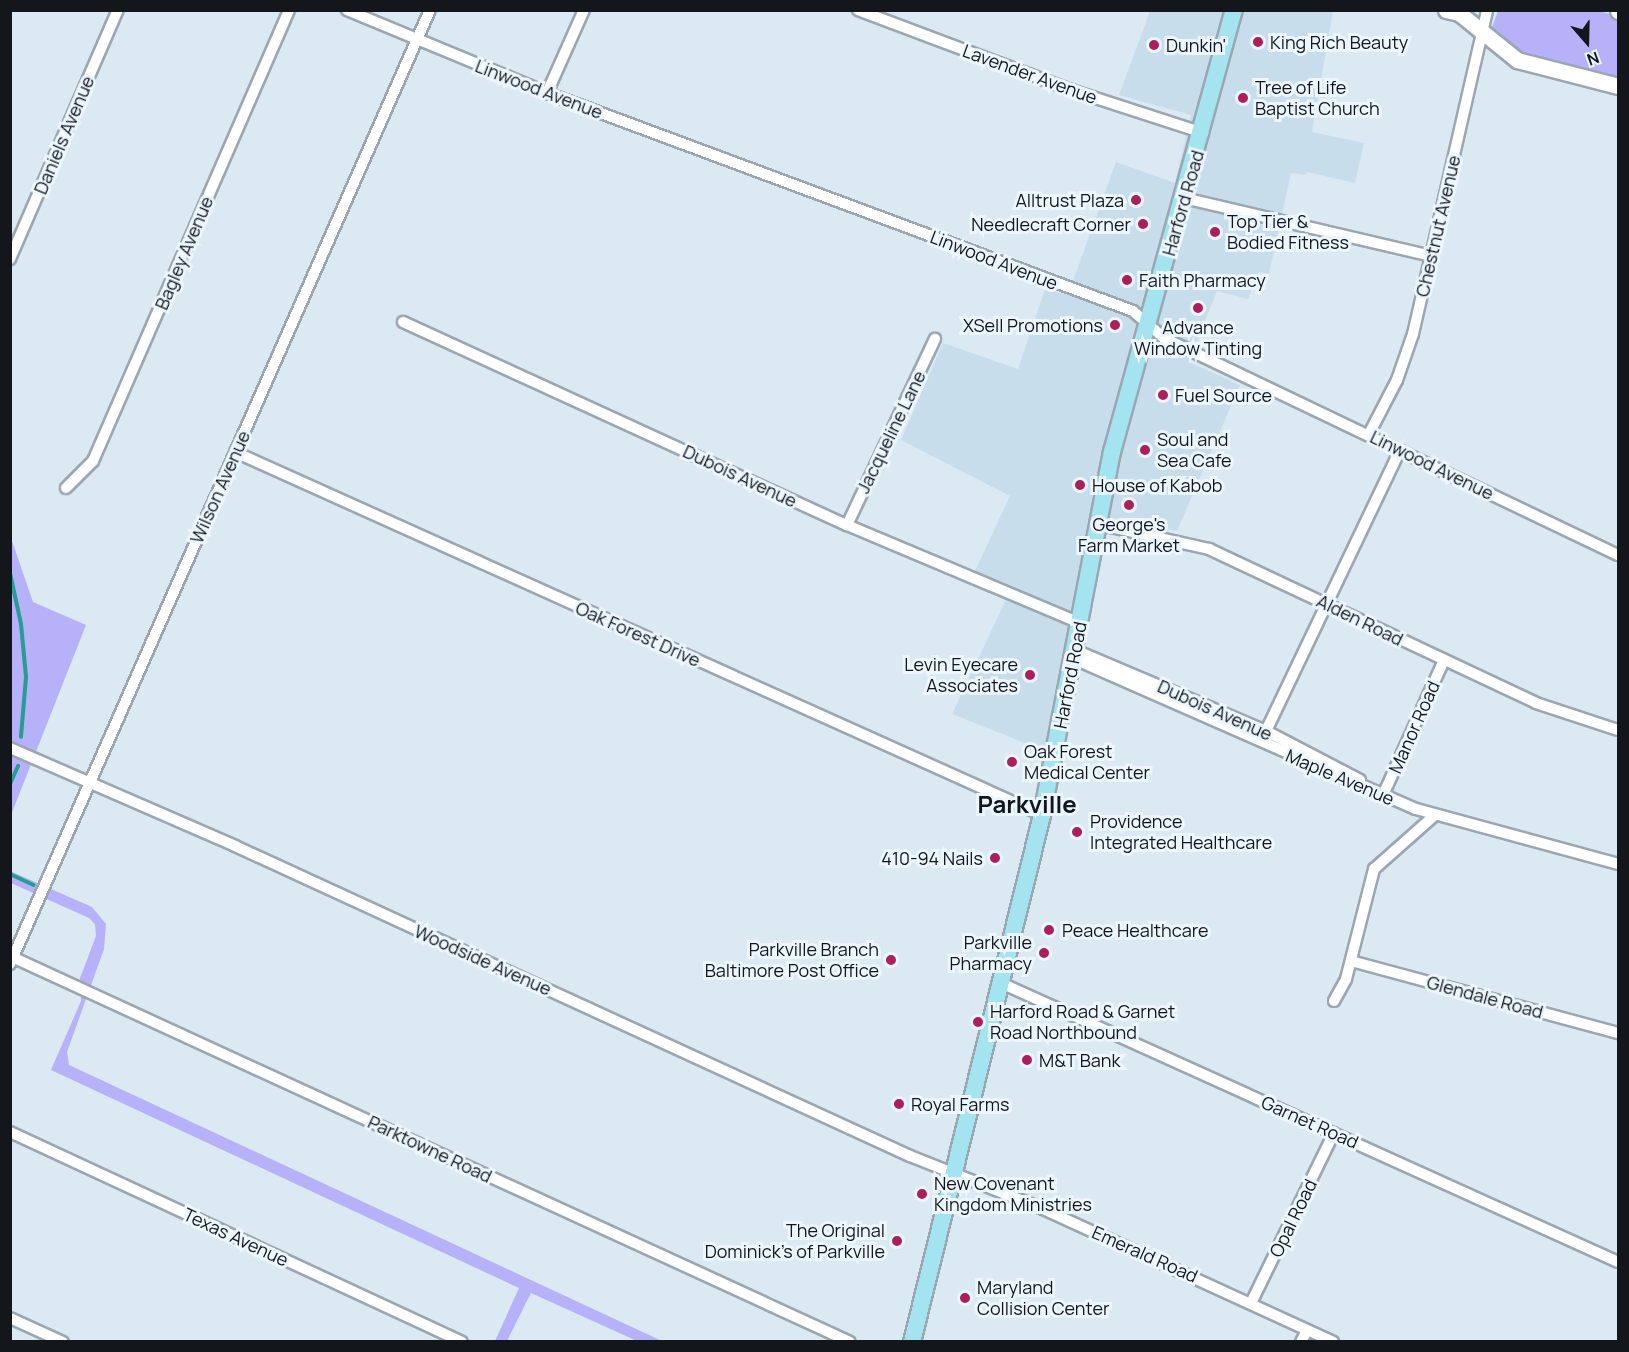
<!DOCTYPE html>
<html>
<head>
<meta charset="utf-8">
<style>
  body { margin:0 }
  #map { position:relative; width:1629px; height:1352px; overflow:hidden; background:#dbe9f3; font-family:Manrope,sans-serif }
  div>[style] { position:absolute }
  .built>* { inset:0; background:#c8ddec }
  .green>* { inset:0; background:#b6b1f8 }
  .stream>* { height:4px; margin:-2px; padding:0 2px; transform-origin:2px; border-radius:2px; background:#269c95 }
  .roads { filter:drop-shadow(2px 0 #9aa7b1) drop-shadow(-2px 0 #9aa7b1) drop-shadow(0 2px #9aa7b1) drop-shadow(0 -2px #9aa7b1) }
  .minor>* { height:10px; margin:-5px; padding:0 5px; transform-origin:5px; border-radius:5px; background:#fff }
  .secondary>* { height:15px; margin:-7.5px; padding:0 7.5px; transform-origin:7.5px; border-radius:7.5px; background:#fff }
  .primary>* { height:16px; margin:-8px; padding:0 8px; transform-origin:8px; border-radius:8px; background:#a4e3f0 }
  .dots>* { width:16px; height:16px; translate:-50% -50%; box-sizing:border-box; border:3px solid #ebf6fe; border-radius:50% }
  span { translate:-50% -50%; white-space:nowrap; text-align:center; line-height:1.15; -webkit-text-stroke:6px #ebf6fe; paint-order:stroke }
  .poi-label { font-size:18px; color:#13171b }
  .left { translate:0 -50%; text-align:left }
  .right { translate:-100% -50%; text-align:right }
  .street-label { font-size:18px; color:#13171b }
  .district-label { font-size:24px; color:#13171b; font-weight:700 }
  .frame { position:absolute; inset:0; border:12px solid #13171b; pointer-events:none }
  .north { position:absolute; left:1557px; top:12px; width:60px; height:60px; -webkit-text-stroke:4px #ebf6fe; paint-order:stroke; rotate:160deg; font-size:16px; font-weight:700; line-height:24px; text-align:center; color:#13171b }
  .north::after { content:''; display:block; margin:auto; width:21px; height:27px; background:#13171b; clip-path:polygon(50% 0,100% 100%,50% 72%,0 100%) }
</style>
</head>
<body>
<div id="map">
  <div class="built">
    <div style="clip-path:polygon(1150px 11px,1333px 11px,1312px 132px,1364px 143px,1355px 183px,1307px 172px,1306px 175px,1291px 173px,1269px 274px,1258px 272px,1248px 299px,1217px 291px,1189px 362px,1240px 385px,1177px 531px,1089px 515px,1045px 751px,952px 714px,1012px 587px,974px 573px,1010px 496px,901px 440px,943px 343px,1018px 369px,1045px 289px,1068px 295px,1116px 162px,1175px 183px,1191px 115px,1119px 95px)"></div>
  </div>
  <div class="green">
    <div style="clip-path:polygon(1594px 10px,1618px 16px,1618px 80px,1525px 58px,1495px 38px,1492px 27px,1498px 11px)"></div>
    <div style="clip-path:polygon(10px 535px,33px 602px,86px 625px,11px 815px)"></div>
    <div style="clip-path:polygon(10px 871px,92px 907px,106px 924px,104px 949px,67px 1052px,69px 1065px,662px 1341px,637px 1341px,531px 1293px,507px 1341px,495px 1341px,519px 1288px,51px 1070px,81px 1001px,80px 978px,96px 936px,95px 924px,89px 918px,11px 883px)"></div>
  </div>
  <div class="stream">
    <div style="left:10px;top:573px;width:52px;rotate:77.8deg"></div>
    <div style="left:21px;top:624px;width:53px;rotate:84.6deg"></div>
    <div style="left:26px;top:677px;width:60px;rotate:94.8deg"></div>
    <div style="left:10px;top:784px;width:20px;rotate:-66deg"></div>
    <div style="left:10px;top:874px;width:26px;rotate:25deg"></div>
  </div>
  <div class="roads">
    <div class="minor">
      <div style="left:347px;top:10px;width:217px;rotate:22.5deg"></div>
      <div style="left:547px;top:93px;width:625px;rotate:20.41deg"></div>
      <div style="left:1133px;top:311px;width:41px;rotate:41.1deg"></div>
      <div style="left:1164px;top:338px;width:503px;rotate:25.55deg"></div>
      <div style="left:858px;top:10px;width:228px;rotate:20.6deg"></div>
      <div style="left:1071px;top:90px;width:139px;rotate:18deg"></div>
      <div style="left:547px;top:93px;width:91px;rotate:-66deg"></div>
      <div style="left:1184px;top:198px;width:254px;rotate:13.2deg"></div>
      <div style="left:10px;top:259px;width:271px;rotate:-66.6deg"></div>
      <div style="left:403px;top:322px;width:488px;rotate:24.6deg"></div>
      <div style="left:847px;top:525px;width:253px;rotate:22.8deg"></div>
      <div style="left:1369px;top:434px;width:61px;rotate:-62.6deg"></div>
      <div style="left:1397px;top:380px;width:49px;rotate:-70.8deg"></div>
      <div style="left:1413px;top:334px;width:332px;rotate:-77.1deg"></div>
      <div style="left:235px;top:452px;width:885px;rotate:24.22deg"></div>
      <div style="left:66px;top:488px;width:38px;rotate:-45deg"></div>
      <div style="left:93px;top:461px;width:492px;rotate:-66.5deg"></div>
      <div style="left:1097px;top:524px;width:115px;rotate:12.6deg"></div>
      <div style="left:1209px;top:549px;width:361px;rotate:25.2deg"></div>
      <div style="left:1536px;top:703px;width:86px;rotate:18.2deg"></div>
      <div style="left:847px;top:525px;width:206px;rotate:-64.7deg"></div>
      <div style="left:1075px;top:650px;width:207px;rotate:23deg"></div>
      <div style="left:1266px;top:731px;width:106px;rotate:27.5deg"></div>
      <div style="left:1074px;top:659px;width:373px;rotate:23.7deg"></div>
      <div style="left:1416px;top:809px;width:209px;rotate:15.2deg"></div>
      <div style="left:1266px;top:731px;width:311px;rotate:-64.5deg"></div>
      <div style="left:10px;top:748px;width:245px;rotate:23.5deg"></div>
      <div style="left:235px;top:846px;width:743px;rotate:24.67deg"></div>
      <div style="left:910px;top:1156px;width:143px;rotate:21.7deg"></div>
      <div style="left:1043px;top:1209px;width:319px;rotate:24.6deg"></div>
      <div style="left:1384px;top:793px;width:146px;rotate:-65.7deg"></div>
      <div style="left:10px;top:956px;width:924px;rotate:24.68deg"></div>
      <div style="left:1351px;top:961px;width:277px;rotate:15.1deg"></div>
      <div style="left:10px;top:964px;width:1042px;rotate:-66.24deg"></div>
      <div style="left:1001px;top:983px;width:677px;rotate:24.33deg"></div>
      <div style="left:1334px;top:1001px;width:25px;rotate:-61deg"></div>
      <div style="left:1346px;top:979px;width:114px;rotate:-75.7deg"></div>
      <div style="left:1374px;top:869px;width:81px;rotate:-41.5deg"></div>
      <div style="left:10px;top:1132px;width:498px;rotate:24.9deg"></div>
      <div style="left:1251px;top:1303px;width:189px;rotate:-64deg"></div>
      <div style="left:10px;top:1318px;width:58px;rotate:24.4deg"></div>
      <div style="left:1301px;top:1342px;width:13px;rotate:-63deg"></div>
    </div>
    <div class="secondary">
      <div style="left:1446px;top:10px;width:13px;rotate:13deg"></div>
      <div style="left:1459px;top:13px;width:75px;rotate:39deg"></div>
      <div style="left:1517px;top:60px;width:104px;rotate:14.4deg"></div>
      <div style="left:1618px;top:10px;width:1px;rotate:90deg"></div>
    </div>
    <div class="primary">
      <div style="left:912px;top:1342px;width:543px;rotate:-76.14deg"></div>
      <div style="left:1042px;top:815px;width:370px;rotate:-79.1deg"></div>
      <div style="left:1112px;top:452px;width:459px;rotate:-74.6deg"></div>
    </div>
  </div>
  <div class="dots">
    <div style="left:1258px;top:42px;background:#ac1f5c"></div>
    <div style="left:1154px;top:45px;background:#ac1f5c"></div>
    <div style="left:1243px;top:98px;background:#ac1f5c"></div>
    <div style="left:1136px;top:200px;background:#ac1f5c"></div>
    <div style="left:1143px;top:224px;background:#ac1f5c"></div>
    <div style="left:1215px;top:232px;background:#ac1f5c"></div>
    <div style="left:1127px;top:280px;background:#ac1f5c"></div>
    <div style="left:1198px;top:308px;background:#ac1f5c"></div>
    <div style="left:1115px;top:325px;background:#ac1f5c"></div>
    <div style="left:1163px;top:395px;background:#ac1f5c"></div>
    <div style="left:1145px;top:450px;background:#ac1f5c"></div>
    <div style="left:1080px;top:485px;background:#ac1f5c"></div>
    <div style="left:1129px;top:505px;background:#ac1f5c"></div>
    <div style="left:1030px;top:675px;background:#ac1f5c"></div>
    <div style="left:1012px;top:762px;background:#ac1f5c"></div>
    <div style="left:1077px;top:832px;background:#ac1f5c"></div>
    <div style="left:995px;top:858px;background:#ac1f5c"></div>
    <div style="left:1049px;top:930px;background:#ac1f5c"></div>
    <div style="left:1044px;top:953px;background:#ac1f5c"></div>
    <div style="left:891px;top:960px;background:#ac1f5c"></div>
    <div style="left:978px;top:1022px;background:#ac1f5c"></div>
    <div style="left:1027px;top:1060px;background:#ac1f5c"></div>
    <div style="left:899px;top:1104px;background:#ac1f5c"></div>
    <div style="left:922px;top:1194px;background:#ac1f5c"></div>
    <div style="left:897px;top:1241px;background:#ac1f5c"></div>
    <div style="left:965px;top:1298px;background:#ac1f5c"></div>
  </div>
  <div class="poi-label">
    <span class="left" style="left:1270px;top:42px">King Rich Beauty</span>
    <span class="left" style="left:1166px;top:45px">Dunkin'</span>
    <span class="left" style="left:1255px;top:98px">Tree of Life<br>Baptist Church</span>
    <span class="right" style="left:1124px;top:200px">Alltrust Plaza</span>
    <span class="left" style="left:1227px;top:232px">Top Tier &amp;<br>Bodied Fitness</span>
    <span class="right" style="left:1131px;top:224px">Needlecraft Corner</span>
    <span class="left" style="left:1139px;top:280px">Faith Pharmacy</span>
    <span class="right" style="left:1103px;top:325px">XSell Promotions</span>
    <span style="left:1198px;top:338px">Advance<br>Window Tinting</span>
    <span class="left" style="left:1175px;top:395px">Fuel Source</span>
    <span class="left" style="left:1157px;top:450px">Soul and<br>Sea Cafe</span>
    <span class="left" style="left:1092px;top:485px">House of Kabob</span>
    <span style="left:1129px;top:535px">George's<br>Farm Market</span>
    <span class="right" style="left:1018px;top:675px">Levin Eyecare<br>Associates</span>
    <span class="left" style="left:1024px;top:762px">Oak Forest<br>Medical Center</span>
    <span class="left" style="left:1090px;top:832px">Providence<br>Integrated Healthcare</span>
    <span class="right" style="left:983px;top:858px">410-94 Nails</span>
    <span class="left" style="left:1062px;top:930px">Peace Healthcare</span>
    <span class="right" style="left:1032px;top:953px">Parkville<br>Pharmacy</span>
    <span class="right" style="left:879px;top:960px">Parkville Branch<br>Baltimore Post Office</span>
    <span class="left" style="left:990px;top:1022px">Harford Road &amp; Garnet<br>Road Northbound</span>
    <span class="left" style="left:1039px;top:1060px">M&amp;T Bank</span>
    <span class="left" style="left:911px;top:1104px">Royal Farms</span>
    <span class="left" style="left:934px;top:1194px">New Covenant<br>Kingdom Ministries</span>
    <span class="right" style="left:885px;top:1241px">The Original<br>Dominick's of Parkville</span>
    <span class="left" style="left:977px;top:1298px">Maryland<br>Collision Center</span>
  </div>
  <div class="street-label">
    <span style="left:1030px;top:74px;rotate:20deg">Lavender Avenue</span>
    <span style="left:539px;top:89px;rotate:21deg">Linwood Avenue</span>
    <span style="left:64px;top:135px;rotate:-67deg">Daniels Avenue</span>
    <span style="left:1183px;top:203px;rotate:-74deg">Harford Road</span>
    <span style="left:1438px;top:226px;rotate:-77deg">Chestnut Avenue</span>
    <span style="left:184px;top:253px;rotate:-67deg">Bagley Avenue</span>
    <span style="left:994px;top:260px;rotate:21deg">Linwood Avenue</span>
    <span style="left:891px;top:432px;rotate:-64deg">Jacqueline Lane</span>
    <span style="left:1432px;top:465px;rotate:26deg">Linwood Avenue</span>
    <span style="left:740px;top:476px;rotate:25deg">Dubois Avenue</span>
    <span style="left:220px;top:487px;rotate:-66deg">Wilson Avenue</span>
    <span style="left:1360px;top:620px;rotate:26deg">Alden Road</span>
    <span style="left:638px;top:634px;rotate:24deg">Oak Forest Drive</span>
    <span style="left:1070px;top:675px;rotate:-79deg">Harford Road</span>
    <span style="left:1215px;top:710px;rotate:24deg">Dubois Avenue</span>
    <span style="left:1414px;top:727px;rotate:-66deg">Manor Road</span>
    <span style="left:1340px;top:777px;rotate:23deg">Maple Avenue</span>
    <span style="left:483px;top:960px;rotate:24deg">Woodside Avenue</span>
    <span style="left:1485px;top:997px;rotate:15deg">Glendale Road</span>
    <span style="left:1310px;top:1122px;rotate:24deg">Garnet Road</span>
    <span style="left:430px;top:1149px;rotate:25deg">Parktowne Road</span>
    <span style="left:1293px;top:1218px;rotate:-64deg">Opal Road</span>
    <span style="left:236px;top:1237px;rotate:25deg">Texas Avenue</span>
    <span style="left:1145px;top:1254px;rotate:24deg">Emerald Road</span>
  </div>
  <div class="district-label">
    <span style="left:1027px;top:804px">Parkville</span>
  </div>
  <div class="frame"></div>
  <div class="north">N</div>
</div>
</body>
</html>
